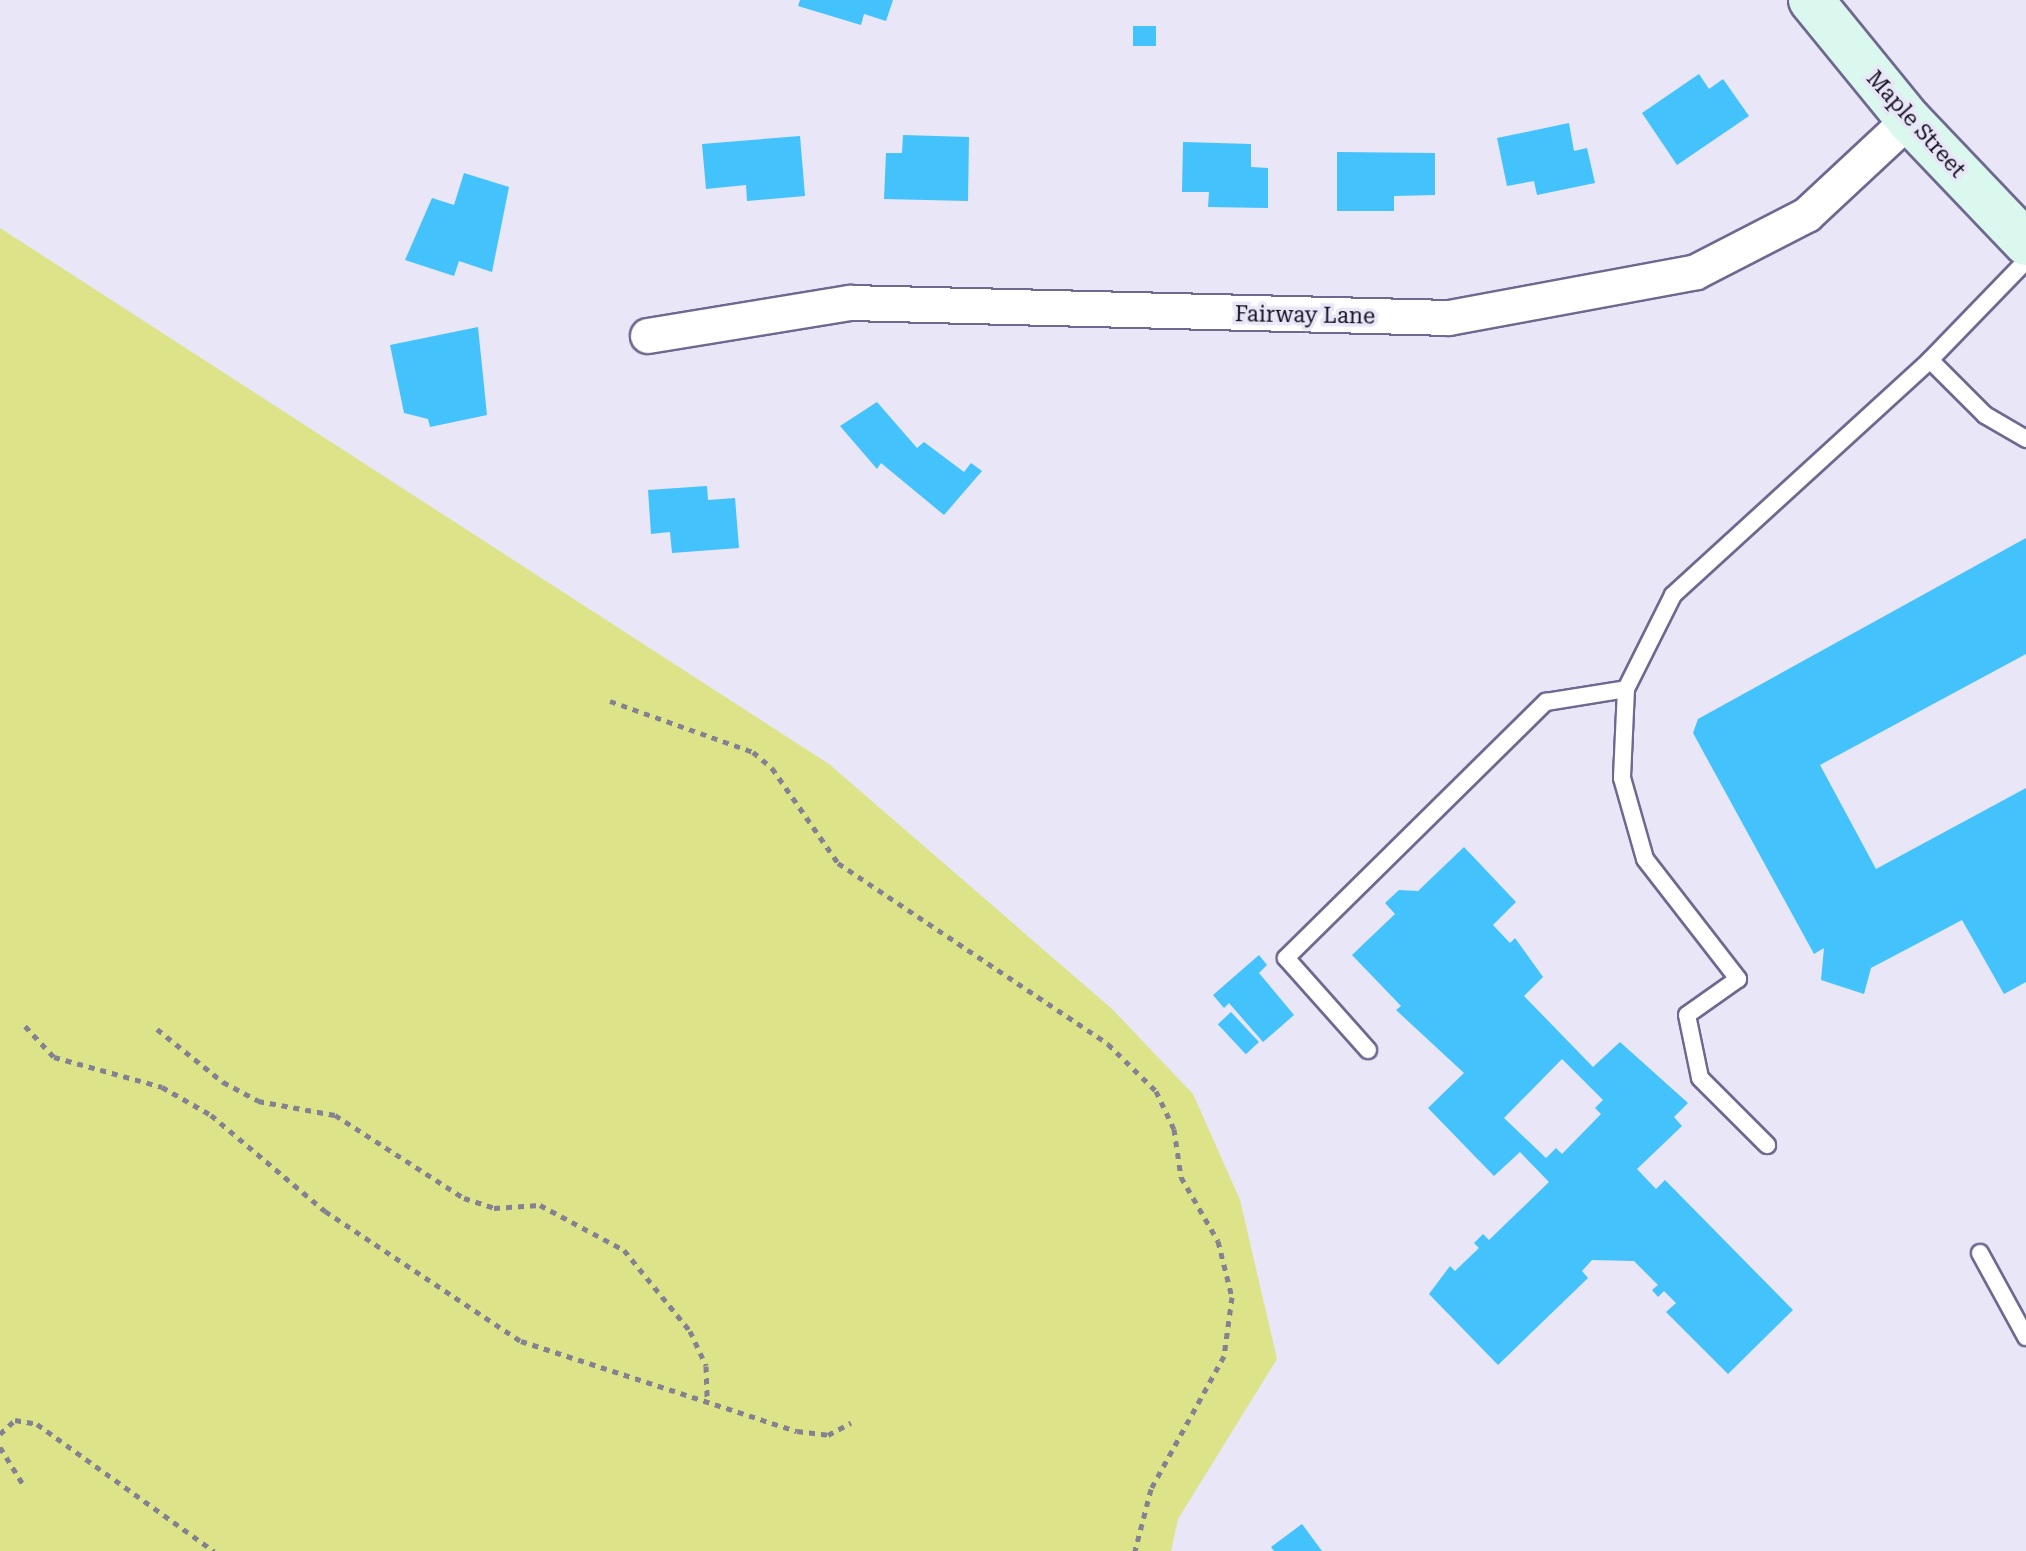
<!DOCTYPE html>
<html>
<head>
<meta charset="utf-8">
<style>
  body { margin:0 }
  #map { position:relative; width:2026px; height:1551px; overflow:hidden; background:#e9e6f8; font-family:"Roboto Serif",serif }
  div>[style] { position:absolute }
  .green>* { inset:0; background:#dce388 }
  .building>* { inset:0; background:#43c2fc; transform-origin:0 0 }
  .path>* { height:5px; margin-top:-2.5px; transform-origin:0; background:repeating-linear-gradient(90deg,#848192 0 6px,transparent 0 12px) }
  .roads { filter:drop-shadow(2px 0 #6f688f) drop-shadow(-2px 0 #6f688f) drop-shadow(0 2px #6f688f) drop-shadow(0 -2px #6f688f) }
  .lane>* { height:16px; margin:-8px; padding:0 8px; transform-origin:8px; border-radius:8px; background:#fff }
  .street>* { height:34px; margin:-17px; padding:0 17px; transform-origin:17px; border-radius:17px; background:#fff }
  .secondary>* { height:44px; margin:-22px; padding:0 22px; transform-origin:22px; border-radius:22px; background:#dbf8ef }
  span { translate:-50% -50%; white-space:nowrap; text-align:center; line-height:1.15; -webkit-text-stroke:7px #e9e6f8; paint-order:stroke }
  .street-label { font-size:22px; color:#131020 }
</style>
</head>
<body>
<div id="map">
  <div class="green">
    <div style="clip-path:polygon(0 228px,829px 764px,1112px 1009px,1193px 1094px,1240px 1200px,1277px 1359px,1178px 1519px,1171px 1551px,0 1551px)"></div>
  </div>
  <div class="building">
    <div style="clip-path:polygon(800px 0,893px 0,886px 21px,864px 14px,861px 25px,798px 6px)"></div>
    <div style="left:1156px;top:26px;width:20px;height:23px;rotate:90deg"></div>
    <div style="clip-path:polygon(1699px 74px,1709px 89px,1723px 79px,1749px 116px,1677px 165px,1642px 113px)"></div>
    <div style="clip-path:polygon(1569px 123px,1574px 151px,1587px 148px,1595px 183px,1537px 195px,1534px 181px,1507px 186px,1497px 138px)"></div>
    <div style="clip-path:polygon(903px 135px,969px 137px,968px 201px,884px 199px,886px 153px,902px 153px)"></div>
    <div style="clip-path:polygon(800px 136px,805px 196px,747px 201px,746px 185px,706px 189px,702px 144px)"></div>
    <div style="clip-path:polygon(1183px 142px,1251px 144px,1251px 167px,1268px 168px,1268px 208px,1208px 207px,1209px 192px,1182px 192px)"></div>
    <div style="clip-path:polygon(1337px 152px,1435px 153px,1435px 195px,1394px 196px,1394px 211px,1337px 211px)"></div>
    <div style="clip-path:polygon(464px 173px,509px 187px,492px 272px,459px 261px,454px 276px,405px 260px,432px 198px,454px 205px)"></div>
    <div style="clip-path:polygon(478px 327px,487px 415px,430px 427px,428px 419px,404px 413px,390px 345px)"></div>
    <div style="clip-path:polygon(877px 402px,917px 448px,924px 442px,964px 472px,971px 463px,982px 471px,944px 515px,881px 463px,877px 469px,840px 426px)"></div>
    <div style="clip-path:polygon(707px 486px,708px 500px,735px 498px,739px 548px,672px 553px,670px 532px,651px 534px,648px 490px)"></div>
    <div style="clip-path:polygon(2026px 538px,2026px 654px,1820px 765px,1876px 869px,2026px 788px,2026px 982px,2004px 994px,1962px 920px,1871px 968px,1864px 994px,1821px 980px,1824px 948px,1814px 954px,1693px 733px,1698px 719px)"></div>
    <div style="clip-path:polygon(evenodd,1464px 847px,1516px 902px,1493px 925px,1510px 943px,1515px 938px,1543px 977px,1524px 996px,1593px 1067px,1620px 1042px,1688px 1103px,1674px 1117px,1682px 1126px,1637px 1169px,1656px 1189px,1665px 1180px,1793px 1310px,1728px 1374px,1666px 1312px,1676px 1303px,1664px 1291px,1658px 1297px,1652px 1290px,1658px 1285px,1634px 1261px,1592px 1260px,1582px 1271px,1588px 1278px,1498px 1365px,1429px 1294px,1450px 1266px,1455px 1271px,1479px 1248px,1474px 1243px,1483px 1234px,1489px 1240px,1549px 1182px,1520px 1152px,1494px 1176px,1428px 1108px,1464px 1073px,1396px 1010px,1401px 1006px,1352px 955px,1395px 914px,1385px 903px,1399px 890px,1418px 891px,1464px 847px,1562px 1059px,1603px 1100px,1595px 1108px,1601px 1114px,1562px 1154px,1556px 1148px,1546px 1158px,1504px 1118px,1562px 1059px)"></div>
    <div style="clip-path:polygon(1259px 955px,1267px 965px,1259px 973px,1294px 1015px,1263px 1042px,1229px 1003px,1224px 1008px,1213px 995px)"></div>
    <div style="left:1231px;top:1012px;width:41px;height:18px;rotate:47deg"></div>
    <div style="clip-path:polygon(1302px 1524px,1322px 1551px,1274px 1551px,1271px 1547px)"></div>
  </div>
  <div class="path">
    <div style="left:610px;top:701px;width:152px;rotate:19.6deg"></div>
    <div style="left:753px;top:752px;width:25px;rotate:40deg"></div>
    <div style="left:772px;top:768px;width:116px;rotate:55.2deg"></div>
    <div style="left:838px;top:863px;width:325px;rotate:33.8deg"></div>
    <div style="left:1108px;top:1044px;width:67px;rotate:44.4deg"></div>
    <div style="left:1156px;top:1091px;width:42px;rotate:64.7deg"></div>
    <div style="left:1174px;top:1129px;width:49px;rotate:81.7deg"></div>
    <div style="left:1181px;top:1177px;width:74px;rotate:60deg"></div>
    <div style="left:1218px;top:1241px;width:58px;rotate:76deg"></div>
    <div style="left:1232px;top:1297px;width:60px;rotate:97.7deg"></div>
    <div style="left:1224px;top:1356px;width:152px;rotate:118.8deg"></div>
    <div style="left:1151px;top:1489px;width:64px;rotate:104.5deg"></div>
    <div style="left:25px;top:1026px;width:42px;rotate:46.9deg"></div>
    <div style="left:54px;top:1057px;width:112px;rotate:15.5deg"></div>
    <div style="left:162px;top:1087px;width:56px;rotate:29.7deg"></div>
    <div style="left:211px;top:1115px;width:149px;rotate:40.1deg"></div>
    <div style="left:325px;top:1211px;width:235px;rotate:33.6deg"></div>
    <div style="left:521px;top:1341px;width:290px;rotate:18.1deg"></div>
    <div style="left:797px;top:1431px;width:31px;rotate:7deg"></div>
    <div style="left:828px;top:1435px;width:26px;rotate:-28deg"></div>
    <div style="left:157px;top:1029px;width:85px;rotate:38.8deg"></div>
    <div style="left:223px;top:1082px;width:40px;rotate:28deg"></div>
    <div style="left:258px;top:1101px;width:78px;rotate:10.3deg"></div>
    <div style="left:335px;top:1115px;width:153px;rotate:32.8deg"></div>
    <div style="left:464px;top:1198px;width:32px;rotate:18deg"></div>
    <div style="left:494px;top:1208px;width:46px;rotate:-3.7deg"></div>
    <div style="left:540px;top:1205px;width:95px;rotate:28.2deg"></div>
    <div style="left:624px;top:1250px;width:104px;rotate:50.8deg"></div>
    <div style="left:690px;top:1331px;width:38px;rotate:65deg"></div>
    <div style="left:706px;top:1366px;width:33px;rotate:88deg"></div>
    <div style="left:0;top:1434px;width:21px;rotate:-43deg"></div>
    <div style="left:15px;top:1420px;width:22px;rotate:10deg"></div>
    <div style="left:37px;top:1424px;width:218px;rotate:35.7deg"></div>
    <div style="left:0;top:1447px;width:46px;rotate:58.4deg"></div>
  </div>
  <div class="roads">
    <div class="lane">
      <div style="left:1930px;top:360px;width:78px;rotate:45deg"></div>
      <div style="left:1985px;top:415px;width:48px;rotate:30.3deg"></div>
      <div style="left:1626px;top:689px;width:89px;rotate:92.6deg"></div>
      <div style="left:1622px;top:778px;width:84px;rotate:74.1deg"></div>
      <div style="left:1645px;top:859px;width:152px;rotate:52.2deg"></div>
      <div style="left:1738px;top:979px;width:62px;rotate:144.8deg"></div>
      <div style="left:1687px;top:1015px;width:64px;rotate:78.3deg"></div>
      <div style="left:1700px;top:1078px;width:95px;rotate:45deg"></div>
      <div style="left:1368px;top:1050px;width:123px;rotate:-131.7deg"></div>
      <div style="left:1286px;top:958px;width:365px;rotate:-44.6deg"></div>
      <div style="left:1546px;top:702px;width:81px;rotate:-9.2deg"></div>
      <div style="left:1626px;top:689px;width:105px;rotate:-63.4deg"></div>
      <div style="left:1673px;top:595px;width:348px;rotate:-42.4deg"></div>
      <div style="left:1930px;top:360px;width:138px;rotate:-45.9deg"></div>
      <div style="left:1980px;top:1253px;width:96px;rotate:61.3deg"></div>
    </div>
    <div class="street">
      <div style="left:648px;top:336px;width:205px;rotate:-9.3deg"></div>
      <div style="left:850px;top:303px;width:599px;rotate:1.43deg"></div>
      <div style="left:1449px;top:318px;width:251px;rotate:-10.5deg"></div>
      <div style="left:1696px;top:272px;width:125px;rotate:-27.2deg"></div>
      <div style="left:1807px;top:215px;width:139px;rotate:-43deg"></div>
    </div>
    <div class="secondary">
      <div style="left:1811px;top:0;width:155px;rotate:50.8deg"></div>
      <div style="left:1909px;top:120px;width:170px;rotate:46.4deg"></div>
    </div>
  </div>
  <div class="street-label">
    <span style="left:1916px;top:124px;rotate:48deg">Maple Street</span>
    <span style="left:1305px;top:315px;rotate:1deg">Fairway Lane</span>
  </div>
</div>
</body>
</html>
